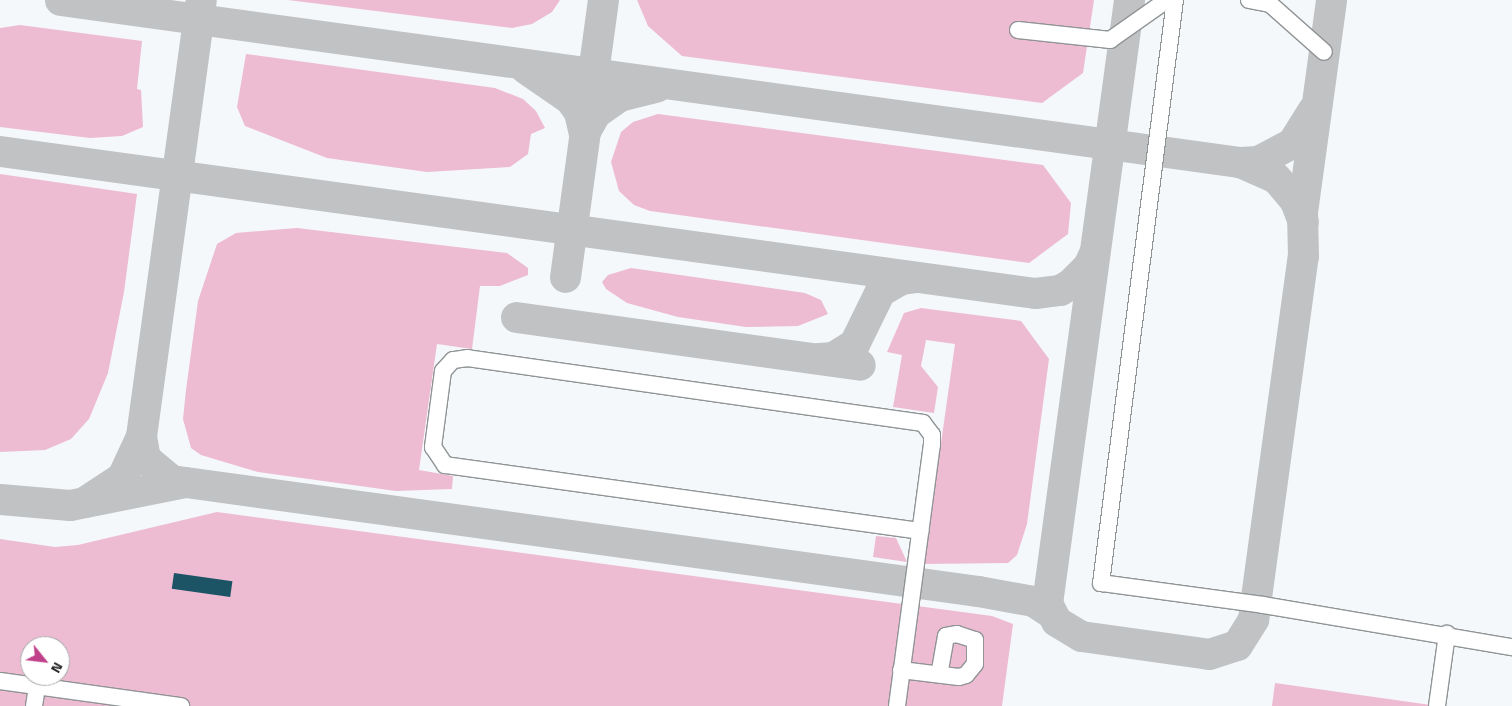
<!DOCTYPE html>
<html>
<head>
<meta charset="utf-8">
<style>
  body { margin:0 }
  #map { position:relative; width:1512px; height:706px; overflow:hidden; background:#f4f8fa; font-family:"Titillium Web",sans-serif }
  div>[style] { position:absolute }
  .green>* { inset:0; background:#edbbd2 }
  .taxiway>* { height:31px; margin:-15.5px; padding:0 15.5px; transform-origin:15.5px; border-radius:15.5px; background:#c0c2c4 }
  .building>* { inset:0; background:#1c5466; transform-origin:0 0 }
  .roads { filter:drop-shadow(1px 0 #909495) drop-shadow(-1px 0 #909495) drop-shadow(0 1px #909495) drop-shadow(0 -1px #909495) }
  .minor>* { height:16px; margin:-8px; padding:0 8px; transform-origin:8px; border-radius:8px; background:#fff }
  span { translate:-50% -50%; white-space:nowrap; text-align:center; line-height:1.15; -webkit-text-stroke:5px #fff; paint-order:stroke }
  .north { position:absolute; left:20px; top:636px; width:50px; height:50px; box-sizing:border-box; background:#fff; border:1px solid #a7a8a8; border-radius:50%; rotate:119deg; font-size:14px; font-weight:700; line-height:20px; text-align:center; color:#242526 }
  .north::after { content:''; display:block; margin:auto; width:18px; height:22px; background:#c1408a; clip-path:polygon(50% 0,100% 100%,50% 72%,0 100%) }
</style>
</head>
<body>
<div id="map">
  <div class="green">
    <div style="clip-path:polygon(288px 0,560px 0,552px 12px,532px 24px,512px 28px)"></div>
    <div style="clip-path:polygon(637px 0,1094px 0,1083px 73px,1042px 103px,682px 56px,648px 26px)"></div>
    <div style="clip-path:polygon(20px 25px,142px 41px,137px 89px,141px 90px,143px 127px,122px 136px,90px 138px,0 127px,0 28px)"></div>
    <div style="clip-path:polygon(246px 54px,495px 88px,523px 99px,536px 111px,545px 128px,531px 134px,528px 154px,510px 167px,427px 172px,327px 158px,245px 126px,237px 107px)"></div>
    <div style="clip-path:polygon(658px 114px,1043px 165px,1071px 203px,1068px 234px,1029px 263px,650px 211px,634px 205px,619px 191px,611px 162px,621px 132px,633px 122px)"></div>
    <div style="clip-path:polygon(0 174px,137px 194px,124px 292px,108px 373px,89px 419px,71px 439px,45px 450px,0 452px)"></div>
    <div style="clip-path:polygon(297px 228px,507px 253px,528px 268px,528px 275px,500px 286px,480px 286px,472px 349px,437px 344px,419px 470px,453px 476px,452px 489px,396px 491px,258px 472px,201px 455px,191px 448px,183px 419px,186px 390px,198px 301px,217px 244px,236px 233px)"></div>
    <div style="clip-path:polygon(631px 268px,805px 293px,821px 300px,828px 314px,798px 326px,746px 327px,678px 317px,627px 303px,606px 289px,602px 282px,608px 275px)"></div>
    <div style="clip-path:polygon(921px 308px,1021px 321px,1049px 359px,1027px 524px,1017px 555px,1008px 563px,924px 564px,955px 344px,926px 340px,921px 366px,938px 387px,934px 413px,893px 407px,902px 355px,887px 352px,904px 313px)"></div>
    <div style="clip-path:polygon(evenodd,217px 512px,992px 616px,1013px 624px,1002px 706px,0 706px,0 539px,55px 547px,78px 545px,217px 512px,30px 646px,60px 646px,60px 676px,30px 676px,30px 646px)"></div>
    <div style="clip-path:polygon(876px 536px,896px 538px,907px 562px,873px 557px)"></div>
    <div style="clip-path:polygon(1275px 683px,1438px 706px,1272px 706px)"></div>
  </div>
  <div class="taxiway">
    <div style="left:60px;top:0;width:1191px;rotate:7.82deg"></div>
    <div style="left:1240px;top:162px;width:39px;rotate:24deg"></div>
    <div style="left:1276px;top:178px;width:30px;rotate:50deg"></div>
    <div style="left:1295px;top:201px;width:22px;rotate:69deg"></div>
    <div style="left:1129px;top:0;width:609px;rotate:97.74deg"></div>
    <div style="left:1047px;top:603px;width:20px;rotate:63deg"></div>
    <div style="left:1056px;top:621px;width:29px;rotate:31deg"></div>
    <div style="left:1081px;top:636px;width:129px;rotate:8deg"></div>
    <div style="left:1209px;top:654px;width:29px;rotate:-18deg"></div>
    <div style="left:1237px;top:645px;width:31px;rotate:-58deg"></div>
    <div style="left:1253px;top:619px;width:366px;rotate:-82.2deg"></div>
    <div style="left:1303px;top:256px;width:44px;rotate:-91.3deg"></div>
    <div style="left:1302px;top:212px;width:214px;rotate:-82.2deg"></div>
    <div style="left:525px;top:68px;width:55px;rotate:34.6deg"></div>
    <div style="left:570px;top:99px;width:16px;rotate:55deg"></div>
    <div style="left:579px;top:112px;width:22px;rotate:77deg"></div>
    <div style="left:584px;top:133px;width:23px;rotate:-61deg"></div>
    <div style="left:595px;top:113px;width:29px;rotate:-35deg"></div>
    <div style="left:619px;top:96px;width:38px;rotate:-14deg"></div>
    <div style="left:0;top:151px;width:1045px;rotate:7.81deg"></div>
    <div style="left:1035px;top:293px;width:25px;rotate:-7deg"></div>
    <div style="left:1060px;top:290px;width:13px;rotate:-32deg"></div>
    <div style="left:1071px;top:283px;width:24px;rotate:-45deg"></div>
    <div style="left:1088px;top:266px;width:14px;rotate:-65deg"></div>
    <div style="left:1240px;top:162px;width:18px;rotate:-3deg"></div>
    <div style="left:1258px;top:161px;width:38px;rotate:-28deg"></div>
    <div style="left:1292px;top:143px;width:39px;rotate:-58deg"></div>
    <div style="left:565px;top:277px;width:280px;rotate:-82.2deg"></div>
    <div style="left:516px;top:317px;width:347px;rotate:7.9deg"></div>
    <div style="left:819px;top:358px;width:14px;rotate:-4deg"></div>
    <div style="left:833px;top:357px;width:25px;rotate:-32deg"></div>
    <div style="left:854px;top:344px;width:59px;rotate:-63.9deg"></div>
    <div style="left:880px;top:291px;width:24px;rotate:-30deg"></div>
    <div style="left:901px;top:279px;width:14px;rotate:-8deg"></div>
    <div style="left:141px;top:436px;width:22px;rotate:80deg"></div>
    <div style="left:145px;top:458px;width:34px;rotate:40deg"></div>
    <div style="left:171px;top:480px;width:815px;rotate:7.83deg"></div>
    <div style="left:978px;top:591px;width:56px;rotate:10.3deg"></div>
    <div style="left:1033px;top:601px;width:20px;rotate:33deg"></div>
    <div style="left:0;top:499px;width:70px;rotate:4.9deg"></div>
    <div style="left:70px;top:505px;width:117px;rotate:-11.3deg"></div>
    <div style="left:84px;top:502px;width:45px;rotate:-33.3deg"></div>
    <div style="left:122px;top:477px;width:45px;rotate:-65.1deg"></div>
    <div style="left:141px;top:436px;width:440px;rotate:-82.2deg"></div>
  </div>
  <div class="building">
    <div style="left:174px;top:573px;width:59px;height:16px;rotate:8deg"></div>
  </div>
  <div class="roads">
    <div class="minor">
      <div style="left:1175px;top:0;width:588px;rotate:97.23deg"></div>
      <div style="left:1101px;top:583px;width:163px;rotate:7.7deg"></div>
      <div style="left:1263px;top:605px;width:253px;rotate:9.6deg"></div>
      <div style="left:1249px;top:0;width:21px;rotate:11deg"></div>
      <div style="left:1270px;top:4px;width:72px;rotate:41.6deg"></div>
      <div style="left:1018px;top:30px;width:93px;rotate:6.2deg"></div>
      <div style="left:1110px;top:40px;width:70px;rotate:-35.1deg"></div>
      <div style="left:901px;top:670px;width:58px;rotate:6.9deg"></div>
      <div style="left:959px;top:677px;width:7px;rotate:-16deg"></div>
      <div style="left:966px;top:675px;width:14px;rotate:-51deg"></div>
      <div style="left:975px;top:664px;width:24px;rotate:-90deg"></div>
      <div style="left:975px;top:640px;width:19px;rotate:-162deg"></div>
      <div style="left:957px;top:634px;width:11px;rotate:170deg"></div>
      <div style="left:946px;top:636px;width:39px;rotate:100deg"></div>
      <div style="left:0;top:681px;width:183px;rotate:7.9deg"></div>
      <div style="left:34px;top:706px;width:20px;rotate:-81deg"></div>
      <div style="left:897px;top:706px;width:263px;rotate:-82.4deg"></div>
      <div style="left:932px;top:445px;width:10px;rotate:-90deg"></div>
      <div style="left:932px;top:435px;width:15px;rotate:-127deg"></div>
      <div style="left:923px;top:423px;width:460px;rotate:-171.9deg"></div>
      <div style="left:468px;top:358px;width:15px;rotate:172deg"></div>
      <div style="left:453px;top:360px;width:15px;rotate:132deg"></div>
      <div style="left:443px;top:371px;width:77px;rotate:97.5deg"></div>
      <div style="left:433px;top:447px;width:22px;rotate:56deg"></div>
      <div style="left:445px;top:465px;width:480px;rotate:7.9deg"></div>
      <div style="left:1437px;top:706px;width:73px;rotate:-82.1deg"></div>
    </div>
  </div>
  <div class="north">N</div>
</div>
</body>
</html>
